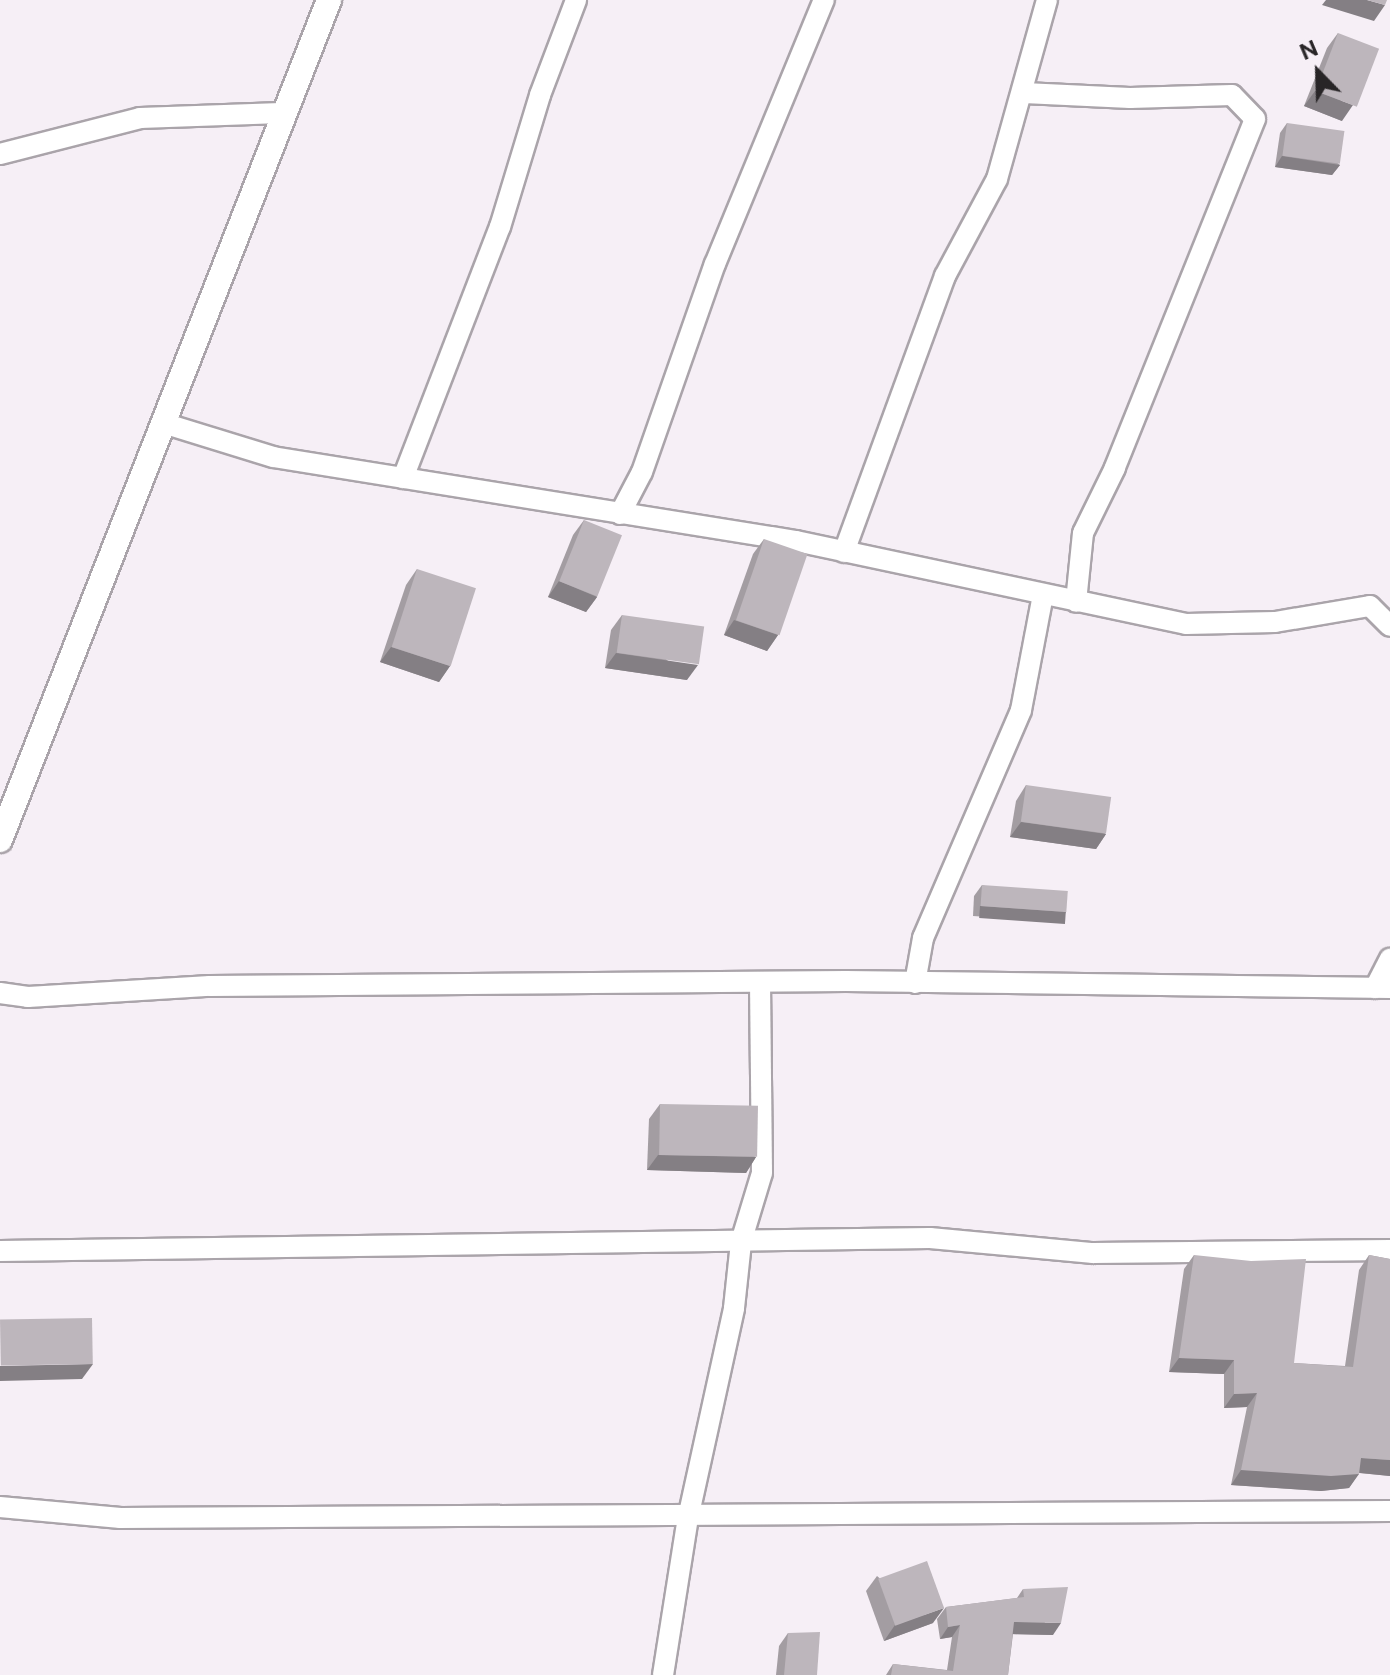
<!DOCTYPE html>
<html>
<head>
<meta charset="utf-8">
<style>
  body { margin:0 }
  #map { position:relative; width:1390px; height:1675px; overflow:hidden; background:#f6eff6; font-family:"Public Sans",sans-serif }
  div>[style] { position:absolute }
  .roads { filter:drop-shadow(2px 0 #aaa4aa) drop-shadow(-2px 0 #aaa4aa) drop-shadow(0 2px #aaa4aa) drop-shadow(0 -2px #aaa4aa) }
  .minor>* { height:20px; margin:-10px; padding:0 10px; transform-origin:10px; border-radius:10px; background:#fff }
  .tertiary>* { height:24px; margin:-12px; padding:0 12px; transform-origin:12px; border-radius:12px; background:#fff }
  .wall>* { inset:0; background:#a39da2 }
  .shaded-wall>* { inset:0; background:#847f84; transform-origin:0 0 }
  .building>* { inset:0; background:#bdb6bc; transform-origin:0 0 }
  span { translate:-50% -50%; white-space:nowrap; text-align:center; line-height:1.15; -webkit-text-stroke:6px #f6eff6; paint-order:stroke }
  .north { position:absolute; left:1278px; top:32px; width:80px; height:80px; -webkit-text-stroke:6px #f6eff6; paint-order:stroke; rotate:337deg; font-size:22px; font-weight:700; line-height:32px; text-align:center; color:#282527 }
  .north::after { content:''; display:block; margin:auto; width:28px; height:36px; background:#282527; clip-path:polygon(50% 0,100% 100%,50% 72%,0 100%) }
</style>
</head>
<body>
<div id="map">
  <div class="roads">
    <div class="minor">
      <div style="left:1024px;top:93px;width:106px;rotate:2.7deg"></div>
      <div style="left:1130px;top:98px;width:102px;rotate:-1.7deg"></div>
      <div style="left:1232px;top:95px;width:33px;rotate:46deg"></div>
      <div style="left:1255px;top:119px;width:376px;rotate:111.9deg"></div>
      <div style="left:1115px;top:468px;width:72px;rotate:116.2deg"></div>
      <div style="left:1083px;top:533px;width:69px;rotate:95.8deg"></div>
      <div style="left:0;top:154px;width:145px;rotate:-14.4deg"></div>
      <div style="left:140px;top:118px;width:141px;rotate:-2deg"></div>
      <div style="left:166px;top:424px;width:112px;rotate:17.1deg"></div>
      <div style="left:273px;top:457px;width:530px;rotate:9.12deg"></div>
      <div style="left:796px;top:541px;width:399px;rotate:12deg"></div>
      <div style="left:1186px;top:624px;width:89px;rotate:-1.3deg"></div>
      <div style="left:1275px;top:622px;width:96px;rotate:-9.6deg"></div>
      <div style="left:1370px;top:606px;width:28px;rotate:45deg"></div>
      <div style="left:403px;top:478px;width:269px;rotate:-68.9deg"></div>
      <div style="left:500px;top:227px;width:138px;rotate:-73.1deg"></div>
      <div style="left:540px;top:95px;width:102px;rotate:-69.2deg"></div>
      <div style="left:620px;top:514px;width:47px;rotate:-62.4deg"></div>
      <div style="left:642px;top:472px;width:220px;rotate:-70.7deg"></div>
      <div style="left:715px;top:264px;width:286px;rotate:-67.6deg"></div>
      <div style="left:844px;top:552px;width:294px;rotate:-69.9deg"></div>
      <div style="left:945px;top:276px;width:110px;rotate:-61.8deg"></div>
      <div style="left:997px;top:179px;width:186px;rotate:-74.4deg"></div>
      <div style="left:915px;top:983px;width:46px;rotate:-79.9deg"></div>
      <div style="left:923px;top:938px;width:248px;rotate:-66.7deg"></div>
      <div style="left:1021px;top:710px;width:117px;rotate:-79.2deg"></div>
      <div style="left:1375px;top:988px;width:33px;rotate:-63deg"></div>
      <div style="left:0;top:993px;width:28px;rotate:8deg"></div>
      <div style="left:28px;top:997px;width:182px;rotate:-3.5deg"></div>
      <div style="left:210px;top:986px;width:636px;rotate:-0.45deg"></div>
      <div style="left:846px;top:981px;width:544px;rotate:0.74deg"></div>
      <div style="left:0;top:1251px;width:930px;rotate:-0.8deg"></div>
      <div style="left:930px;top:1238px;width:164px;rotate:5.3deg"></div>
      <div style="left:1093px;top:1253px;width:297px;rotate:-0.6deg"></div>
      <div style="left:0;top:1507px;width:121px;rotate:5.2deg"></div>
      <div style="left:120px;top:1518px;width:1270px;rotate:-0.32deg"></div>
      <div style="left:663px;top:1675px;width:159px;rotate:-81deg"></div>
      <div style="left:688px;top:1518px;width:215px;rotate:-77.6deg"></div>
      <div style="left:734px;top:1308px;width:66px;rotate:-83.9deg"></div>
      <div style="left:741px;top:1242px;width:72px;rotate:-73.1deg"></div>
      <div style="left:762px;top:1173px;width:191px;rotate:-90.6deg"></div>
    </div>
    <div class="tertiary">
      <div style="left:0;top:840px;width:902px;rotate:-68.61deg"></div>
    </div>
  </div>
  <div class="wall">
    <div style="clip-path:polygon(1338px 33px,1342px 121px,1304px 106px,1327px 48px)"></div>
    <div style="clip-path:polygon(1287px 123px,1340px 165px,1332px 175px,1275px 167px,1280px 133px)"></div>
    <div style="clip-path:polygon(584px 520px,597px 597px,586px 612px,548px 597px,573px 535px)"></div>
    <div style="clip-path:polygon(764px 539px,778px 635px,767px 651px,724px 635px,753px 554px)"></div>
    <div style="clip-path:polygon(417px 569px,450px 666px,439px 682px,380px 662px,406px 585px)"></div>
    <div style="clip-path:polygon(622px 615px,687px 680px,605px 668px,611px 630px)"></div>
    <div style="clip-path:polygon(1026px 785px,1106px 834px,1096px 849px,1010px 837px,1016px 801px)"></div>
    <div style="clip-path:polygon(982px 885px,1066px 912px,1059px 922px,973px 916px,974px 896px)"></div>
    <div style="clip-path:polygon(660px 1104px,756px 1157px,746px 1173px,647px 1170px,649px 1119px)"></div>
    <div style="clip-path:polygon(1194px 1255px,1294px 1363px,1345px 1366px,1359px 1270px,1369px 1255px,1390px 1259px,1390px 1476px,1359px 1473px,1349px 1488px,1321px 1491px,1231px 1485px,1247px 1407px,1224px 1408px,1224px 1374px,1169px 1372px,1184px 1269px)"></div>
    <div style="clip-path:polygon(877px 1576px,933px 1623px,884px 1641px,866px 1591px)"></div>
    <div style="clip-path:polygon(1023px 1589px,1053px 1635px,1013px 1634px,1008px 1675px,886px 1675px,893px 1664px,947px 1670px,952px 1637px,940px 1639px,937px 1619px,946px 1607px,1017px 1598px)"></div>
    <div style="clip-path:polygon(788px 1633px,817px 1675px,776px 1675px,779px 1646px)"></div>
  </div>
  <div class="shaded-wall">
    <div style="clip-path:polygon(1326px 0,1367px 0,1385px 5px,1374px 21px,1322px 5px)"></div>
    <div style="clip-path:polygon(1315px 91px,1353px 105px,1342px 121px,1304px 106px)"></div>
    <div style="clip-path:polygon(1282px 156px,1340px 165px,1332px 175px,1275px 167px)"></div>
    <div style="clip-path:polygon(559px 581px,597px 597px,586px 612px,548px 597px)"></div>
    <div style="clip-path:polygon(734px 620px,778px 635px,767px 651px,724px 635px)"></div>
    <div style="clip-path:polygon(391px 647px,450px 666px,439px 682px,380px 662px)"></div>
    <div style="clip-path:polygon(616px 653px,698px 665px,687px 680px,605px 668px)"></div>
    <div style="clip-path:polygon(1021px 822px,1106px 834px,1096px 849px,1010px 837px)"></div>
    <div style="left:980px;top:906px;width:86px;height:12px;rotate:4deg"></div>
    <div style="clip-path:polygon(658px 1155px,756px 1157px,746px 1173px,647px 1170px)"></div>
    <div style="clip-path:polygon(1179px 1358px,1234px 1360px,1224px 1374px,1169px 1372px)"></div>
    <div style="clip-path:polygon(93px 1364px,82px 1379px,0 1381px,0 1366px)"></div>
    <div style="clip-path:polygon(1257px 1393px,1247px 1407px,1224px 1408px,1234px 1394px)"></div>
    <div style="clip-path:polygon(1361px 1458px,1390px 1460px,1390px 1476px,1351px 1472px)"></div>
    <div style="clip-path:polygon(1241px 1470px,1359px 1474px,1349px 1488px,1321px 1491px,1231px 1485px)"></div>
    <div style="clip-path:polygon(944px 1608px,933px 1623px,884px 1641px,895px 1625px)"></div>
    <div style="clip-path:polygon(1014px 1622px,1061px 1623px,1053px 1635px,1006px 1634px)"></div>
    <div style="clip-path:polygon(960px 1625px,952px 1637px,940px 1639px,948px 1627px)"></div>
  </div>
  <div class="building">
    <div style="clip-path:polygon(1367px 0,1387px 0,1385px 5px)"></div>
    <div style="left:1338px;top:33px;width:44px;height:62px;rotate:21deg"></div>
    <div style="left:1287px;top:123px;width:58px;height:33px;rotate:8deg"></div>
    <div style="left:584px;top:520px;width:41px;height:66px;rotate:22deg"></div>
    <div style="left:764px;top:539px;width:46px;height:86px;rotate:19deg"></div>
    <div style="left:417px;top:569px;width:62px;height:82px;rotate:18deg"></div>
    <div style="left:622px;top:615px;width:83px;height:38px;rotate:8deg"></div>
    <div style="left:1026px;top:785px;width:86px;height:37px;rotate:8deg"></div>
    <div style="left:982px;top:885px;width:86px;height:21px;rotate:4deg"></div>
    <div style="left:660px;top:1104px;width:98px;height:51px;rotate:1deg"></div>
    <div style="clip-path:polygon(1194px 1255px,1251px 1261px,1306px 1259px,1294px 1363px,1353px 1367px,1369px 1255px,1390px 1259px,1390px 1460px,1361px 1458px,1359px 1474px,1331px 1476px,1241px 1470px,1257px 1393px,1234px 1394px,1234px 1360px,1179px 1358px)"></div>
    <div style="left:92px;top:1318px;width:46px;height:92px;rotate:89deg"></div>
    <div style="left:927px;top:1561px;width:50px;height:52px;rotate:70deg"></div>
    <div style="clip-path:polygon(1068px 1587px,1061px 1623px,1014px 1622px,1008px 1675px,891px 1675px,893px 1664px,953px 1671px,960px 1625px,948px 1627px,946px 1607px,1024px 1597px,1023px 1589px)"></div>
    <div style="clip-path:polygon(820px 1632px,817px 1675px,784px 1675px,788px 1633px)"></div>
  </div>
  <div class="north">N</div>
</div>
</body>
</html>
